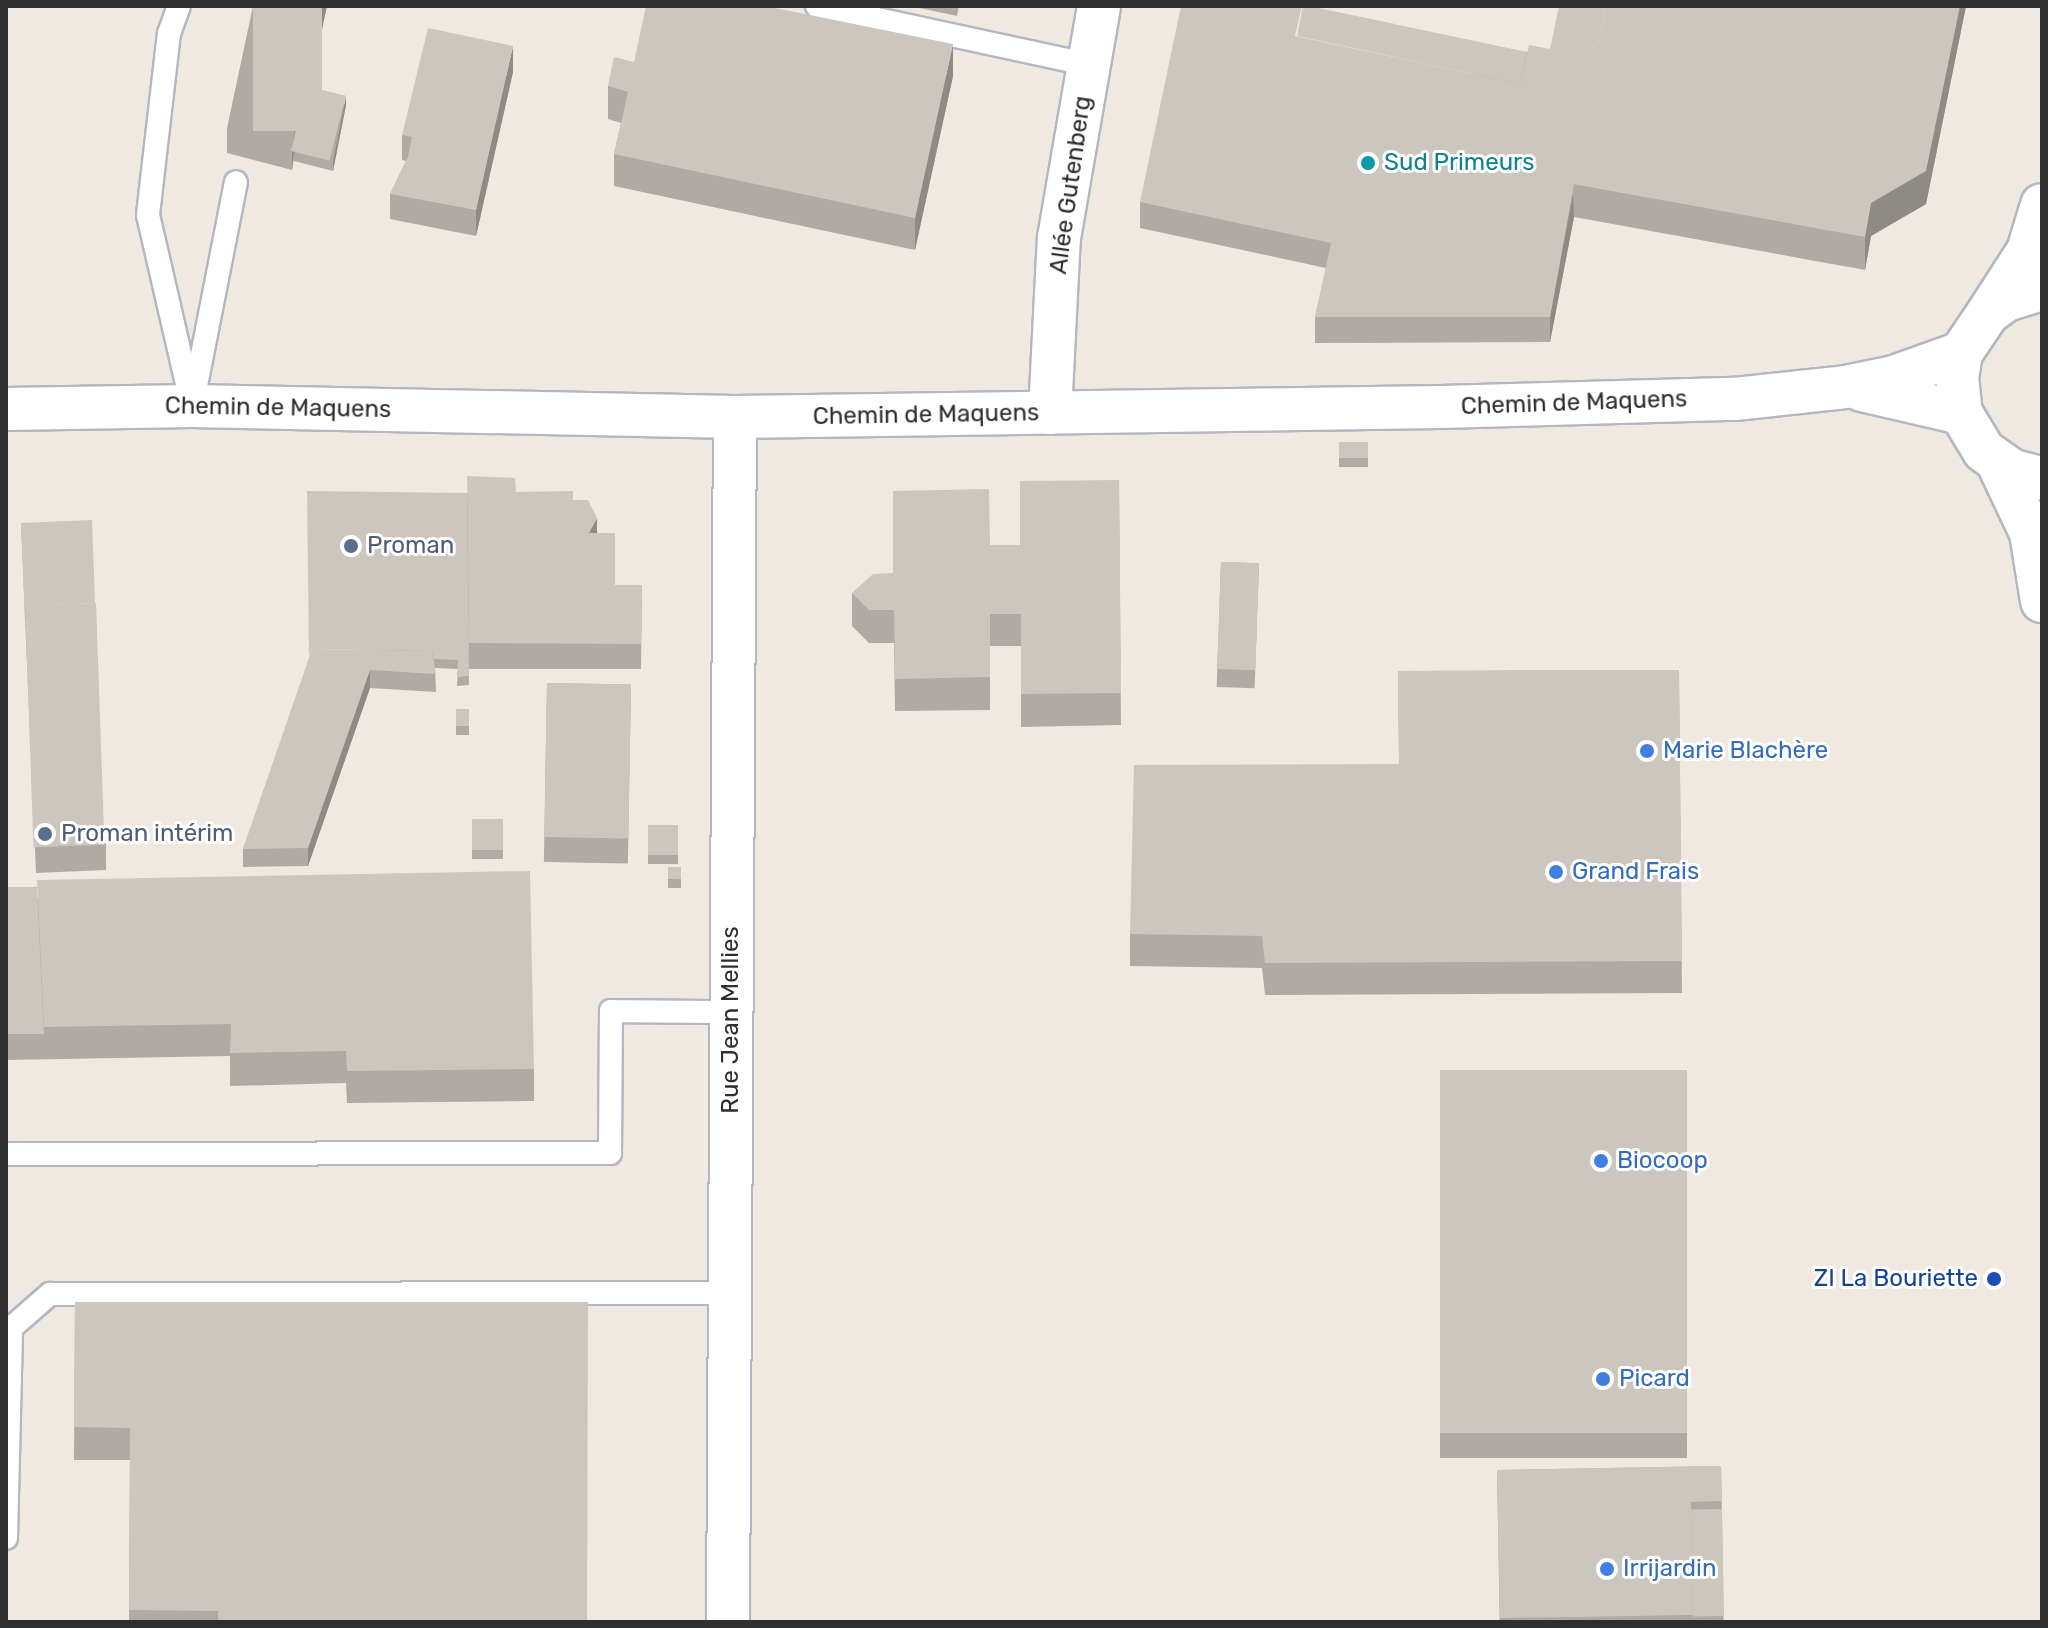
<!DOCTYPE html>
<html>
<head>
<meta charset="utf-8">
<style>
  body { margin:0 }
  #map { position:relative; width:2048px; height:1628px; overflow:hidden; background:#efe9e1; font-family:Rubik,sans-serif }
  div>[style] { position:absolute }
  .roads { filter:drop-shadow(2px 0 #b4b7c1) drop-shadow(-2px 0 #b4b7c1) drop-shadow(0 2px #b4b7c1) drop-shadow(0 -2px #b4b7c1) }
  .lane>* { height:22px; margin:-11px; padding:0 11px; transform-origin:11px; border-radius:11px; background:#fff }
  .street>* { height:42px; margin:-21px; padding:0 21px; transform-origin:21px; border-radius:21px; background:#fff }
  .wall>* { inset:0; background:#afaba4; transform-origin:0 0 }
  .shaded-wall>* { inset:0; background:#8e8b86 }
  .building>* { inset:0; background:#cbc7bf; transform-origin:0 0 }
  .dots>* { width:22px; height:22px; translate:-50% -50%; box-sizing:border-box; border:4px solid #fff; border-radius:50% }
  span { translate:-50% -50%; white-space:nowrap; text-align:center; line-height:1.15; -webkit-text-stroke:6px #fff; paint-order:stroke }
  .culture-label { font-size:24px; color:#0d838f }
  .left { translate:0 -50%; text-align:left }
  .street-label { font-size:24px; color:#2e2e2e }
  .service-label { font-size:24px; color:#4e5e75 }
  .shop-label { font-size:24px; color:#366cbe }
  .transit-label { font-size:24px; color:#164399 }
  .right { translate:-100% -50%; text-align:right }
  .frame { position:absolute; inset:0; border:8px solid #2e2e2e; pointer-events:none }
</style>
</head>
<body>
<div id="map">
  <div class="roads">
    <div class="lane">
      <div style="left:179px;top:6px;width:29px;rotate:110deg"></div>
      <div style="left:169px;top:33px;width:183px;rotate:96.6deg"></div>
      <div style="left:148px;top:215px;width:196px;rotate:77deg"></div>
      <div style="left:192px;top:406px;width:228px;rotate:-78.9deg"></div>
      <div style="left:817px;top:6px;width:278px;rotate:12.2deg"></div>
      <div style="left:6px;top:1154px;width:604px;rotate:-0.09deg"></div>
      <div style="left:610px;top:1153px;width:142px;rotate:-89.6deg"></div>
      <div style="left:611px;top:1011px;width:120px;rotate:0.5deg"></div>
      <div style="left:6px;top:1538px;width:210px;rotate:-88.6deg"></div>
      <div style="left:11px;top:1328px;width:52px;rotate:-41.1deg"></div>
      <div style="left:50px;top:1294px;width:680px;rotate:-0.08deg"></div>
    </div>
    <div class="street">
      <div style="left:2042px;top:289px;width:38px;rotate:163deg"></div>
      <div style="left:2006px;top:300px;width:22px;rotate:144deg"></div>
      <div style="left:1988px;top:313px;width:48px;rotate:124deg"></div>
      <div style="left:1961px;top:353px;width:24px;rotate:99deg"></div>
      <div style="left:1957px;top:377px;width:36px;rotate:84deg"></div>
      <div style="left:1961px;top:413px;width:44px;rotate:58.8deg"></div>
      <div style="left:1984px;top:451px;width:35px;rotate:35deg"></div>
      <div style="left:2013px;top:471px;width:30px;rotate:14deg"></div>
      <div style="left:1990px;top:310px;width:70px;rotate:-57.2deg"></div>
      <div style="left:2028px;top:251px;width:48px;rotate:-73.1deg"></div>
      <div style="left:1862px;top:390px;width:102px;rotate:13.1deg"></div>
      <div style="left:6px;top:409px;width:186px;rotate:-0.9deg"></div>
      <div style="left:192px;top:406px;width:543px;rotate:1.16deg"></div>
      <div style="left:735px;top:417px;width:706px;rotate:-0.81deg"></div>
      <div style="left:1441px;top:407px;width:294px;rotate:-1.6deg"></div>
      <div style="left:1735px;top:399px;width:111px;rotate:-6.2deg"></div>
      <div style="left:1845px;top:387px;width:50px;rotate:-11.5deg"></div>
      <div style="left:1894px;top:377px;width:71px;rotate:-19.7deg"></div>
      <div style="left:1050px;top:413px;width:175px;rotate:-87.1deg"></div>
      <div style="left:1059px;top:238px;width:235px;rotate:-80.2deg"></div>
      <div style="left:1997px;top:461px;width:80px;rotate:64.7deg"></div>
      <div style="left:2031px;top:533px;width:69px;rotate:80.8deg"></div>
      <div style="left:728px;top:1622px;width:1205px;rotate:-89.67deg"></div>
    </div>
  </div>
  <div class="wall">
    <div style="clip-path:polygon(253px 6px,327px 6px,310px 86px,346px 105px,333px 171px,294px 161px,294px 158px,292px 170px,227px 153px,227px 128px)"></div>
    <div style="clip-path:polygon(910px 6px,959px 6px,957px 16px)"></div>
    <div style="clip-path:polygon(1966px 6px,1926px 204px,1871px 236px,1865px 270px,1574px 217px,1550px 342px,1315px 343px,1315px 317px,1326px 268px,1140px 228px,1140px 202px,1527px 52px,1550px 49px)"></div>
    <div style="clip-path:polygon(634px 62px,953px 76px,915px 250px,614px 186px,614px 154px,621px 123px,608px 119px,608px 86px)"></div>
    <div style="clip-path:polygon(513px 72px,476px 236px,390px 219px,390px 194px,406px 161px,402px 160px,402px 135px)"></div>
    <div style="left:1339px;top:442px;width:29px;height:25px"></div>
    <div style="clip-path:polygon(1119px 480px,1121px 725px,1021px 727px,1021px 646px,990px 646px,990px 710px,895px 711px,894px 643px,869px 643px,852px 626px,852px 593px,990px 545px,1020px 545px)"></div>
    <div style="clip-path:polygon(516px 492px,573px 500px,597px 533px,615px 585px,642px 585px,641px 669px,469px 669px,467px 539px,469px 685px,457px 686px,458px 669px,435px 668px,436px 692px,370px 688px,308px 866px,243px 867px,243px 849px,261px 799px,467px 493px)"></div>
    <div style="clip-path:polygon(21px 523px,106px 845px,106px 870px,36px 873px)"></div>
    <div style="left:1221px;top:562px;width:38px;height:125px;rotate:2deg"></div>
    <div style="clip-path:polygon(1679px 670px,1682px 993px,1265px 995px,1262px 968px,1130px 966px,1130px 934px,1399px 764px,1398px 671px)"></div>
    <div style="left:547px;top:683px;width:84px;height:179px;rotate:1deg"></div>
    <div style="left:469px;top:709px;width:26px;height:13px;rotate:90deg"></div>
    <div style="left:472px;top:819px;width:31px;height:40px"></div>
    <div style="left:648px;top:825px;width:30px;height:39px"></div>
    <div style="left:668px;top:867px;width:13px;height:21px"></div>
    <div style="clip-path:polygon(6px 887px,534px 1069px,534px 1101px,347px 1103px,346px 1083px,230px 1086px,230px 1056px,6px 1060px)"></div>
    <div style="left:1440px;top:1070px;width:247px;height:388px"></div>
    <div style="clip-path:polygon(75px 1302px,587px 1622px,129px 1622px,130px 1460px,74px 1460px)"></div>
    <div style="left:1721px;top:1466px;width:156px;height:224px;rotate:89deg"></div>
  </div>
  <div class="shaded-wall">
    <div style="clip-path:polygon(322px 6px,327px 6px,295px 153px,294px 152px,292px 170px,292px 145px)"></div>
    <div style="clip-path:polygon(1960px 6px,1966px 6px,1926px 204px,1871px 236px,1865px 270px,1865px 237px,1871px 203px)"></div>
    <div style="clip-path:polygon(953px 44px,953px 76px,915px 250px,915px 218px)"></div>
    <div style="clip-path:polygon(513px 46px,513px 72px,476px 236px,476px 210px)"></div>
    <div style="clip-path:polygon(346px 96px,346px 105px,333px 171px,333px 162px)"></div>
    <div style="clip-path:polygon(1573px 194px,1574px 217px,1550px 342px,1550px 317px)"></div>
    <div style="clip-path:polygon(597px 518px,597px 543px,589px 533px)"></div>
    <div style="clip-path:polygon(370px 670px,370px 688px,308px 866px,308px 848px)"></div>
  </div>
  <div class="building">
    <div style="left:253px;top:6px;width:69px;height:125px"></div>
    <div style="clip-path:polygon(646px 6px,765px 6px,953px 44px,915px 218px,614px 154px,628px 92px,608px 86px,614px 57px,634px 62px)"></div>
    <div style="clip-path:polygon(1181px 6px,1302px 6px,1295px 36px,1520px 84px,1529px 45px,1550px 49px,1559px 6px,1606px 6px,1550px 317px,1315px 317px,1331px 243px,1140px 202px)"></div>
    <div style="clip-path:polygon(1303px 6px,1309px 6px,1527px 52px,1520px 84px,1297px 36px)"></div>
    <div style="clip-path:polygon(1606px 6px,1960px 6px,1926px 171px,1871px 203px,1865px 237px,1573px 184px)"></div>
    <div style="clip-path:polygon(428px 28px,513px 46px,476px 210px,390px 194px,408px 157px,412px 137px,402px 135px)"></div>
    <div style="left:307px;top:86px;width:40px;height:67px;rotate:14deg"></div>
    <div style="left:1339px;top:442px;width:29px;height:16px"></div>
    <div style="clip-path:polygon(467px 476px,515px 478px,516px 492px,573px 491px,573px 500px,588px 500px,597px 518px,589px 533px,615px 533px,615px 585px,642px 585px,641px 644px,469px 643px)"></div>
    <div style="clip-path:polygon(1119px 480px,1121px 693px,1021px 694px,1021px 614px,990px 614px,990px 677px,895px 679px,894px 610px,869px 610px,852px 593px,873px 574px,893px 573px,893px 491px,989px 489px,990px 545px,1020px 545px,1020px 481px)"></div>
    <div style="clip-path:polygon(307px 491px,467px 493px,469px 676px,457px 677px,458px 660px,434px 659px,432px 651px,312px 649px,309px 656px)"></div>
    <div style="clip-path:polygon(92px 520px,95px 603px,25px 606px,25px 622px,21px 523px)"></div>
    <div style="left:1221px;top:562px;width:38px;height:107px;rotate:2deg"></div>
    <div style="left:96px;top:603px;width:242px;height:71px;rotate:88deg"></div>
    <div style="clip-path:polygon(312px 649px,432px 651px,436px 674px,370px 670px,308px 848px,243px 849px)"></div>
    <div style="clip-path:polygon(1679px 670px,1682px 961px,1265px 963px,1262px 936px,1130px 934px,1134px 765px,1399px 764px,1398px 671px)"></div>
    <div style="left:547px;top:683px;width:84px;height:154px;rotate:1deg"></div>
    <div style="left:469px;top:709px;width:17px;height:13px;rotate:90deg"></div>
    <div style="left:472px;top:819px;width:31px;height:31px"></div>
    <div style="left:648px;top:825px;width:30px;height:30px"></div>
    <div style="left:668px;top:867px;width:13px;height:12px"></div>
    <div style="clip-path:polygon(530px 871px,534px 1069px,347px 1071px,346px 1051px,230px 1053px,231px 1024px,44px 1027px,37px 880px)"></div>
    <div style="clip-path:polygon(6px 887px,37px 887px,44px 1034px,6px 1034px)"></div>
    <div style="left:1440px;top:1070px;width:247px;height:363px"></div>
    <div style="clip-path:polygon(75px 1302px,588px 1302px,587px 1622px,218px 1622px,218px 1611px,129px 1610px,130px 1428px,74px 1427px)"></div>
    <div style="clip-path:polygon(1721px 1466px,1722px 1501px,1691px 1502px,1693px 1615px,1500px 1618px,1497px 1470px)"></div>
    <div style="left:1722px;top:1509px;width:107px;height:31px;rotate:89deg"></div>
  </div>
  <div class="dots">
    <div style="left:1368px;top:163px;background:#0f9aa8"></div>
    <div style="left:351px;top:546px;background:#5c6f8a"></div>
    <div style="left:1647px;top:751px;background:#3f7fe0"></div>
    <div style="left:45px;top:834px;background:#5c6f8a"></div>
    <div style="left:1556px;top:872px;background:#3f7fe0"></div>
    <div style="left:1601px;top:1161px;background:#3f7fe0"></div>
    <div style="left:1994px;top:1279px;background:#1a4fb4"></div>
    <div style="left:1603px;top:1379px;background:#3f7fe0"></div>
    <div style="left:1607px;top:1569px;background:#3f7fe0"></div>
  </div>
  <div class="culture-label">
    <span class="left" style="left:1384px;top:163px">Sud Primeurs</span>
  </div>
  <div class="street-label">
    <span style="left:1071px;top:185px;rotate:-82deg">Allée Gutenberg</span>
    <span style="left:1574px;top:403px;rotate:-2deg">Chemin de Maquens</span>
    <span style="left:278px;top:408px;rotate:1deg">Chemin de Maquens</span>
    <span style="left:926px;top:415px;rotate:-1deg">Chemin de Maquens</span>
    <span style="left:731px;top:1020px;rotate:-90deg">Rue Jean Mellies</span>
  </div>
  <div class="service-label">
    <span class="left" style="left:367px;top:546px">Proman</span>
    <span class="left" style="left:61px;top:834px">Proman intérim</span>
  </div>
  <div class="shop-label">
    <span class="left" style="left:1663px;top:751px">Marie Blachère</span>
    <span class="left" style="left:1572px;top:872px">Grand Frais</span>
    <span class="left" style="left:1617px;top:1161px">Biocoop</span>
    <span class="left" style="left:1619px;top:1379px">Picard</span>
    <span class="left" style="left:1623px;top:1569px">Irrijardin</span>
  </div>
  <div class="transit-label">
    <span class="right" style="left:1978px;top:1279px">ZI La Bouriette</span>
  </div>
  <div class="frame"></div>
</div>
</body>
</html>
